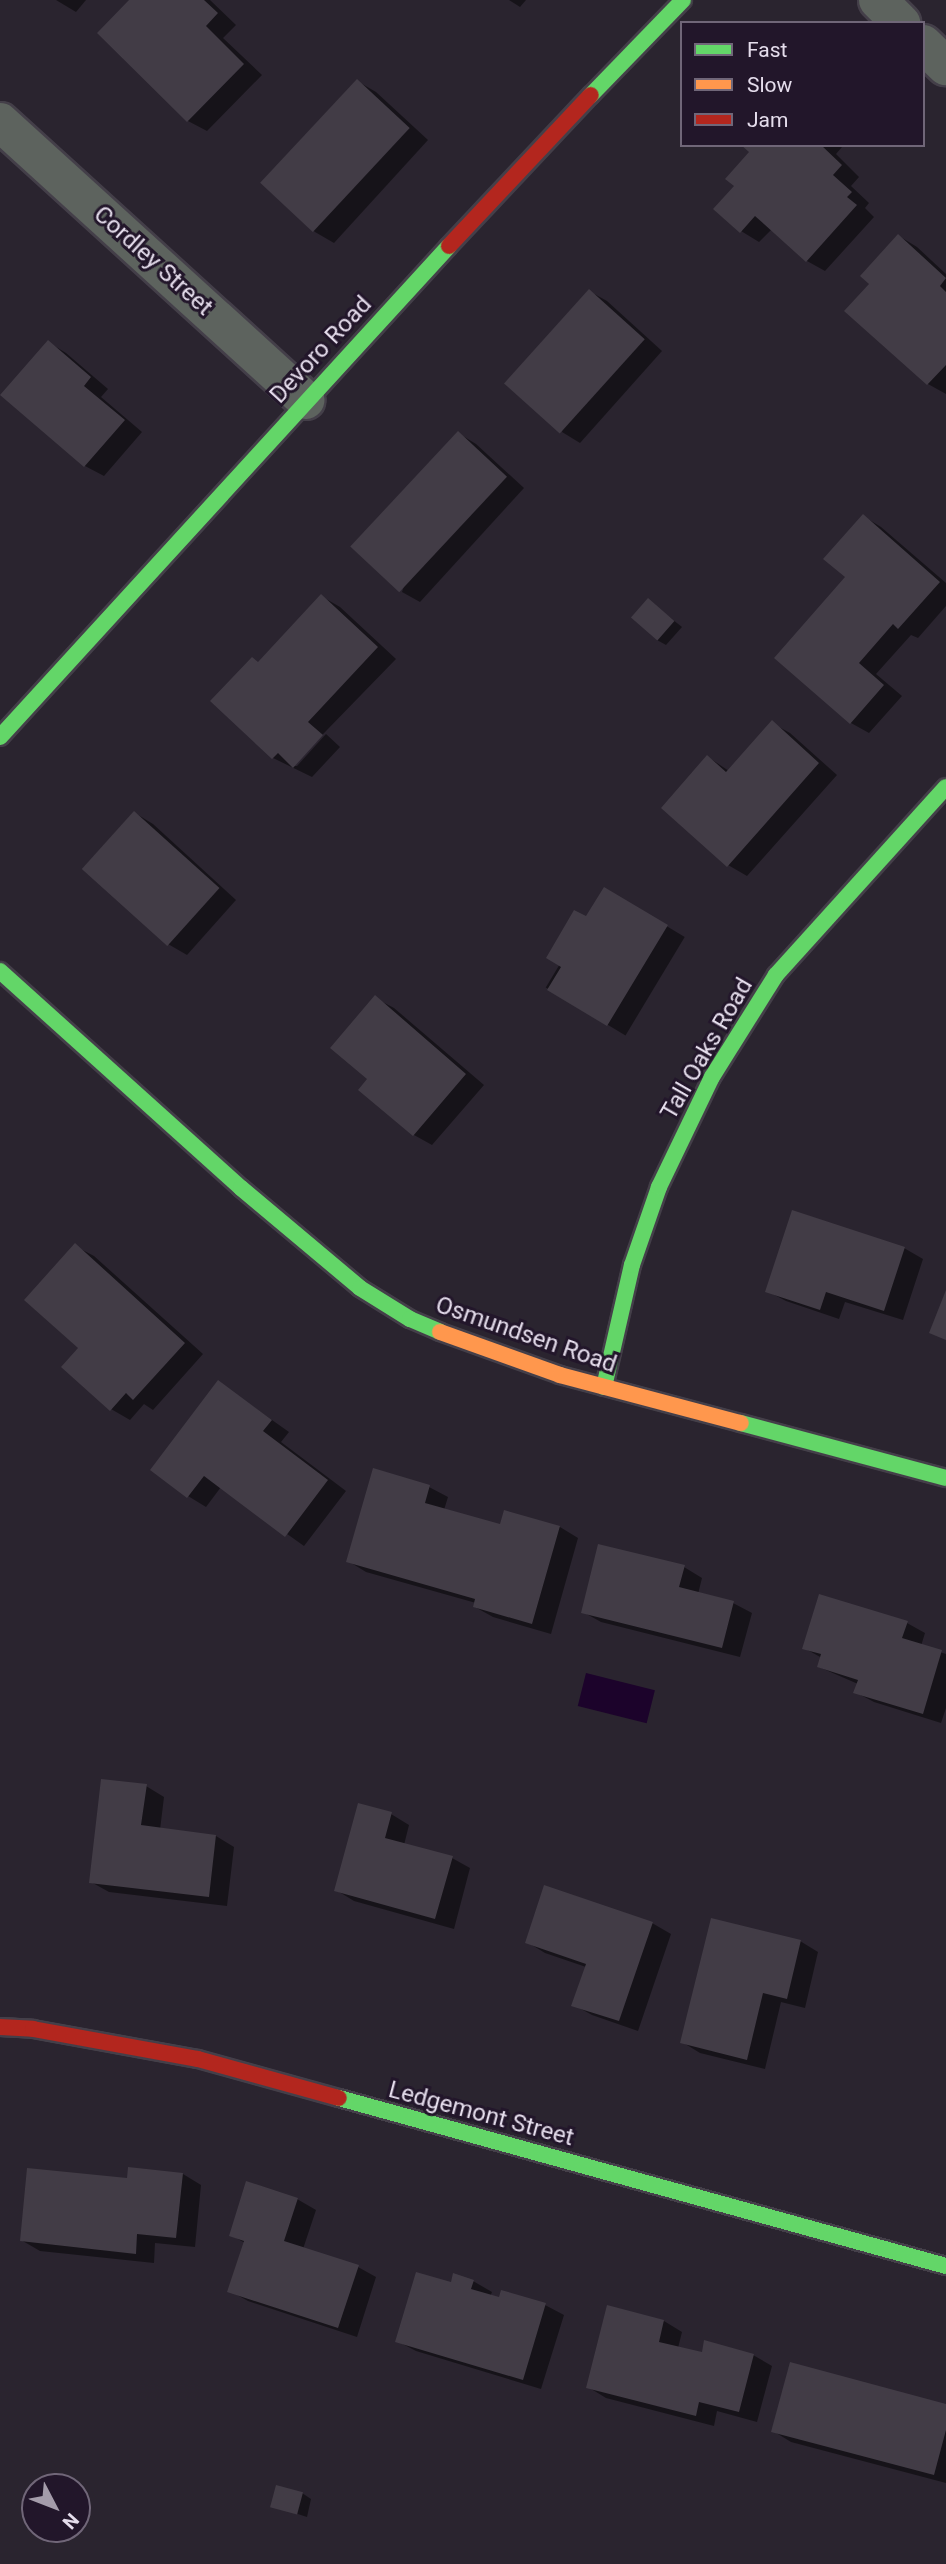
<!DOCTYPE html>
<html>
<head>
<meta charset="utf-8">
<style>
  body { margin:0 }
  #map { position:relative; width:946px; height:2564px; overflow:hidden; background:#2a242f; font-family:Roboto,sans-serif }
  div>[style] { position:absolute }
  .water>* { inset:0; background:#1c032b; transform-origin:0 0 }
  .shadow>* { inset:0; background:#0007; transform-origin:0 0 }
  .building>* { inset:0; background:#423c46; transform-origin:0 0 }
  .roads { filter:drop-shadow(2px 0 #443f49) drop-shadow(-2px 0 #443f49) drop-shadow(0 2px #443f49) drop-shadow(0 -2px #443f49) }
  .street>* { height:38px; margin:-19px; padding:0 19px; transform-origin:19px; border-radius:19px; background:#5d635e }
  .fast>* { height:16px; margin:-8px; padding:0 8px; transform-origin:8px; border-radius:8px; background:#63d668 }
  .slow>* { height:16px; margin:-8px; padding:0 8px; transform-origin:8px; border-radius:8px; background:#ff974d }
  .jam>* { height:16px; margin:-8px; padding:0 8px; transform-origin:8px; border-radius:8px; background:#b3261e }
  span { translate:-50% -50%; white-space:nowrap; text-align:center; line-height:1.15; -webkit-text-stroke:6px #22162a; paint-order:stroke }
  .street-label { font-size:24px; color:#e5ddec }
  .legend { position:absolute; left:680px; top:21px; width:245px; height:126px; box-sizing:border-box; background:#22162a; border:2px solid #706678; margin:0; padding:9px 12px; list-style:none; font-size:21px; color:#e5ddec }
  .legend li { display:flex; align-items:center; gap:14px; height:35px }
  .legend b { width:35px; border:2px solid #706678 }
  .north { position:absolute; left:21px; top:2473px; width:70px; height:70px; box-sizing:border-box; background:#22162a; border:2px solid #706678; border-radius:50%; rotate:132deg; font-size:19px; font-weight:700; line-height:28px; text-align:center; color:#e5ddec }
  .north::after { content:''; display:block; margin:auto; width:24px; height:32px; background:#a49caa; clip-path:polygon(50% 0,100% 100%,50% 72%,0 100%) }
</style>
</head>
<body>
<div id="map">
  <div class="water">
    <div style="left:586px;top:1673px;width:71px;height:34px;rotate:14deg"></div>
  </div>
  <div class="shadow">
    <div style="clip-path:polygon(56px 0,86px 0,76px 12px)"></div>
    <div style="clip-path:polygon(132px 0,210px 0,236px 25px,223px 38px,262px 75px,207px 131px,188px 121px)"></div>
    <div style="clip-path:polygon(509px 0,526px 0,520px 7px)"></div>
    <div style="clip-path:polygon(357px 81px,376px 92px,428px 140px,334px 243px,315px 232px,264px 185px)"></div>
    <div style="clip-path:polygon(744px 145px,842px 147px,836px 154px,859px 177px,851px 186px,869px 203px,865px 208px,874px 217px,825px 271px,807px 261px,772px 229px,759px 242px,741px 231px,736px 186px,752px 152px)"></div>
    <div style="clip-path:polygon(899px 236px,917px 247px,946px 274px,946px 394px,928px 384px,847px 311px,872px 284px)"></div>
    <div style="clip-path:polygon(589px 291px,607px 301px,662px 351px,580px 443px,562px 432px)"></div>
    <div style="clip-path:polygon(48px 342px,66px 353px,108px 389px,101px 397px,142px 432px,104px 476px,85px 466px,3px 395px)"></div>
    <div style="clip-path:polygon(458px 433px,476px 444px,524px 488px,420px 602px,402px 592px)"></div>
    <div style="clip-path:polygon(863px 516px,881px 527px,946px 583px,946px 606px,918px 638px,911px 635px,876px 674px,902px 696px,869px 733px,851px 723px,847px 577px)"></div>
    <div style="clip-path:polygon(321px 596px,340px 607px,396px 659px,292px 766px,297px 766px,326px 734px,340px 747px,312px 777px,273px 758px,213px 701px,259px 663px)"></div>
    <div style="clip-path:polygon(648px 600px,682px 627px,666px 645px,657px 640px)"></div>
    <div style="clip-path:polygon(772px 723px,790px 733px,837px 775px,747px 876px,728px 865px,708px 757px,729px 771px)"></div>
    <div style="clip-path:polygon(135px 813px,153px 824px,236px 900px,187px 955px,168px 944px)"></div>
    <div style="left:605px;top:889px;width:93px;height:115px;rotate:31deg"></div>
    <div style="clip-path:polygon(375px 998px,394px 1008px,484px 1085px,432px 1145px,414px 1135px,361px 1090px,369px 1079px)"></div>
    <div style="clip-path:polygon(75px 1246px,94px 1256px,203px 1354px,153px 1410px,144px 1404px,130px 1420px,111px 1409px,80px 1348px)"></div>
    <div style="clip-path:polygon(904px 1248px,923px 1259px,903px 1320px,845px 1302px,839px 1319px,786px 1301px,767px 1291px)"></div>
    <div style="clip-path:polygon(218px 1382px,289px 1432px,281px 1442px,346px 1491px,304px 1546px,221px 1487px,206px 1507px,188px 1496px)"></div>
    <div style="clip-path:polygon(429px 1487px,448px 1497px,444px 1510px,501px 1527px,560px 1527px,578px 1538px,551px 1634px,493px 1617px,475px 1607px,476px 1603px,366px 1572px,348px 1561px)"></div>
    <div style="clip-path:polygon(684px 1567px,702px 1578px,698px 1594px,733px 1603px,752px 1613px,740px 1657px,601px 1622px,583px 1612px)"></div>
    <div style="clip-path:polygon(907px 1623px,925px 1633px,921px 1646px,946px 1654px,946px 1708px,941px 1723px,874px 1702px,855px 1692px,858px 1684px,819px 1667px,822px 1658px,804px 1648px)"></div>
    <div style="clip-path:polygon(146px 1786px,164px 1797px,160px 1830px,216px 1836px,234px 1847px,227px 1906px,109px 1892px,91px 1882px)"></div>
    <div style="clip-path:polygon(391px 1814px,409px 1825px,404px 1845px,452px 1858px,470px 1868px,454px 1929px,354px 1901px,336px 1890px)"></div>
    <div style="clip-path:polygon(652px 1923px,671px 1934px,638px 2031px,592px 2015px,574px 2005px,586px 1967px,545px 1953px,527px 1942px)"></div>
    <div style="clip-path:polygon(800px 1941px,818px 1952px,805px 2008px,781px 2002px,765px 2069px,700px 2053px,682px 2042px)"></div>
    <div style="clip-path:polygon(130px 2169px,183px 2174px,201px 2185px,195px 2247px,155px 2243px,154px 2263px,40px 2251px,21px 2240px,129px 2180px)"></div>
    <div style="clip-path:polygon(297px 2199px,316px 2210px,303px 2249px,358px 2267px,376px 2277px,357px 2337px,248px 2301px,230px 2291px,245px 2243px,231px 2235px)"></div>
    <div style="clip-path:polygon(473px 2281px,492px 2292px,490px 2297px,545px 2305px,564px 2315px,541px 2389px,416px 2351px,397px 2341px,452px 2284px)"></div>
    <div style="clip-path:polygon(664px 2321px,682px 2332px,678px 2348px,703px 2355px,753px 2355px,772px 2366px,757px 2422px,717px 2411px,714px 2426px,606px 2398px,588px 2387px)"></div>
    <div style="clip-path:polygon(946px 2406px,946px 2483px,791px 2442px,773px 2431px)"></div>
    <div style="clip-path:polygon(302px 2493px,311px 2499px,307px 2517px,273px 2506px)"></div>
  </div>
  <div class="building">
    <div style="clip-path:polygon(129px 0,204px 0,218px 13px,206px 26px,244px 64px,187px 122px,97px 33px)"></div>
    <div style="left:357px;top:79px;width:72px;height:142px;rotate:43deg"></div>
    <div style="clip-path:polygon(741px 145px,821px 145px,842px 165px,833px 175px,852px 192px,847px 197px,857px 205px,806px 262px,755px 216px,740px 233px,713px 209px,734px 186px,725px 179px,749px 152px)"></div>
    <div style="clip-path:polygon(898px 234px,946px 278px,940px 286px,946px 292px,946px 365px,927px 385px,844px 311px,869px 284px,860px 276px)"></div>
    <div style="left:589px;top:289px;width:75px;height:127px;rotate:42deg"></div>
    <div style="clip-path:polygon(48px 340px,91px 377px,84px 386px,125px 420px,84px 467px,0 395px)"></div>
    <div style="left:458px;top:431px;width:67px;height:158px;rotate:43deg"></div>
    <div style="clip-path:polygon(863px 514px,940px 582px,898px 629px,893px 624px,859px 663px,884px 685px,850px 724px,774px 658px,845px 577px,823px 559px)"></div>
    <div style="clip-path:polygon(321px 594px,378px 647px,308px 722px,323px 735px,293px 768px,278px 753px,272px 759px,210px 701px,252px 657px,258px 662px)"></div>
    <div style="left:648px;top:598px;width:35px;height:26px;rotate:41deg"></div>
    <div style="clip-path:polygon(772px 720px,819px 763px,727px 867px,661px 808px,707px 755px,726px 772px)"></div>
    <div style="left:134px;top:811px;width:115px;height:78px;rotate:42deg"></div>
    <div style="clip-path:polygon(604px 887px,668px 925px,607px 1026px,547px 990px,561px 967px,546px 958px,574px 910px,586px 916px)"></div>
    <div style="clip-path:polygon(375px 995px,466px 1074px,413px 1136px,358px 1090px,367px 1079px,330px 1048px)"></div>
    <div style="clip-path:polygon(792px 1210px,905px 1247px,884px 1311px,826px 1292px,820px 1310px,765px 1292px)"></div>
    <div style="clip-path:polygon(75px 1243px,185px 1343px,133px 1400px,126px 1393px,110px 1411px,61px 1367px,78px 1348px,24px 1300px)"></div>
    <div style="clip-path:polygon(946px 1290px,946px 1340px,929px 1333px)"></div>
    <div style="clip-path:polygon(218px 1380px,272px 1420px,263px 1431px,328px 1480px,285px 1537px,204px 1476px,187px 1498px,150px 1470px)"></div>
    <div style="clip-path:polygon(373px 1468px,430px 1485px,425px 1503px,500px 1524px,504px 1510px,560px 1526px,532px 1624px,473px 1607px,475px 1599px,346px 1562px)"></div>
    <div style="clip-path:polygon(598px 1544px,685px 1565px,679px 1587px,734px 1601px,722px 1648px,581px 1613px)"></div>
    <div style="clip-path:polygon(819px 1594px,908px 1621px,902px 1638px,942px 1650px,923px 1714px,853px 1693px,858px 1680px,817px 1667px,821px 1654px,802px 1649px)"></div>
    <div style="clip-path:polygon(101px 1779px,147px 1784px,141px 1825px,216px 1835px,209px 1897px,89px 1883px)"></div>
    <div style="clip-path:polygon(358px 1803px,392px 1812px,385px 1838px,453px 1856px,435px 1919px,334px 1891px)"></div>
    <div style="clip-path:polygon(544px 1885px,653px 1922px,619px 2021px,571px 2006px,586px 1964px,525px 1943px)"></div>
    <div style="clip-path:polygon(711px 1918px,801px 1940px,787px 1999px,763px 1993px,747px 2060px,680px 2043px)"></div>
    <div style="clip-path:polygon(128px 2167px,183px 2173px,176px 2238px,137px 2234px,136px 2254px,20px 2241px,27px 2168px,127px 2178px)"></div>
    <div style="clip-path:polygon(246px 2181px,298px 2198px,284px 2241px,359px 2265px,338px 2328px,227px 2292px,244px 2241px,229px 2236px)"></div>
    <div style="clip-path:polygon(416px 2272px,451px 2282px,453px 2273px,474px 2280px,471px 2289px,499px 2297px,501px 2290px,546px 2303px,523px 2380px,395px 2342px)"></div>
    <div style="clip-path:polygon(607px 2305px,664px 2320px,659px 2342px,702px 2352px,704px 2340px,754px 2354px,739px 2412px,699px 2402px,696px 2416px,586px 2388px)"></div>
    <div style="clip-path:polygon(790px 2362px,946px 2404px,946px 2430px,934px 2475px,771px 2432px)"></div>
    <div style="left:276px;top:2485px;width:28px;height:23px;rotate:15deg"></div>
  </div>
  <div class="roads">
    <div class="street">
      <div style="left:878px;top:0;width:33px;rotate:45deg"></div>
      <div style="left:923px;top:44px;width:32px;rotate:44deg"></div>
      <div style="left:0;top:122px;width:413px;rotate:42.3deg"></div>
    </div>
    <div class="fast">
      <div style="left:591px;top:95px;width:132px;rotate:-45.9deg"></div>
      <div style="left:0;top:737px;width:665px;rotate:-47.56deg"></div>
      <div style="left:0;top:971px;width:324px;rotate:42deg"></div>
      <div style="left:241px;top:1188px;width:155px;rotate:40deg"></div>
      <div style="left:360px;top:1288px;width:59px;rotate:31.8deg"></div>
      <div style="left:410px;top:1319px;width:33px;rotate:23deg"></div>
      <div style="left:604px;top:1387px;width:125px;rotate:-77.1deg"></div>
      <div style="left:632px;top:1265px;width:83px;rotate:-70.9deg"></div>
      <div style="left:659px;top:1187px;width:122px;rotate:-64.3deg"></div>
      <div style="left:712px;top:1077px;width:120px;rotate:-57.9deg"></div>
      <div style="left:776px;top:975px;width:253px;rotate:-47.9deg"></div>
      <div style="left:741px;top:1423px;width:212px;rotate:15deg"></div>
      <div style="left:339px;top:2098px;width:630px;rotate:15.47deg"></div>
    </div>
    <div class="slow">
      <div style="left:440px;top:1332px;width:127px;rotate:19.7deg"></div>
      <div style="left:560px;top:1375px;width:187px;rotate:14.9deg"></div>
    </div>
    <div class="jam">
      <div style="left:449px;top:246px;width:207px;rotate:-46.8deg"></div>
      <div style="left:0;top:2027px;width:33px;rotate:3deg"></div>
      <div style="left:33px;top:2029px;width:168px;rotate:10.3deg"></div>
      <div style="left:198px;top:2059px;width:146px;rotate:15.5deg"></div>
    </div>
  </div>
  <div class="street-label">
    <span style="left:153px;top:261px;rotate:42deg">Cordley Street</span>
    <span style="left:321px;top:350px;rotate:-47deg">Devoro Road</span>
    <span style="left:707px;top:1049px;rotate:-60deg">Tall Oaks Road</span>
    <span style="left:526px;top:1335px;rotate:19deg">Osmundsen Road</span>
    <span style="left:481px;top:2114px;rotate:15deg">Ledgemont Street</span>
  </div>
  <ul class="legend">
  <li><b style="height:9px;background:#63d668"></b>Fast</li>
  <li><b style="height:9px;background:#ff974d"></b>Slow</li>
  <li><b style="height:9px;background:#b3261e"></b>Jam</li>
  </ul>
  <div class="north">N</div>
</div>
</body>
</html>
